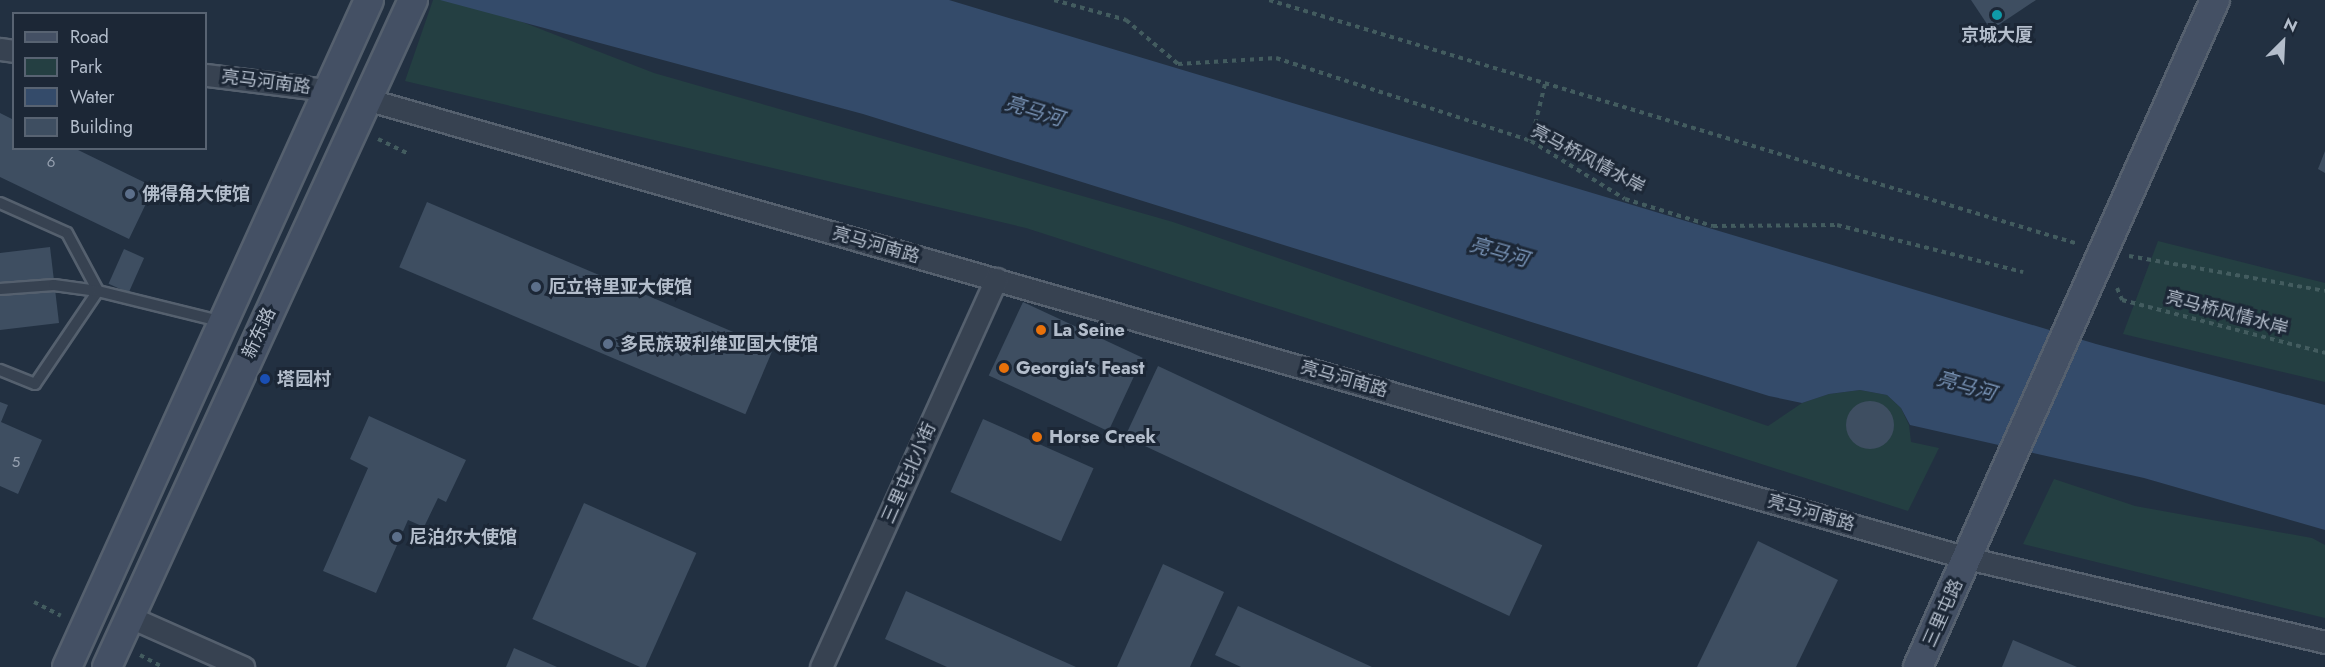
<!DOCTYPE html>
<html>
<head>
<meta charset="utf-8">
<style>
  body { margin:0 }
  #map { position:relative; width:2325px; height:667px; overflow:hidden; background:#223041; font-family:Jost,"Noto Sans SC",sans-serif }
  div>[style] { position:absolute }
  .green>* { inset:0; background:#243f42 }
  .water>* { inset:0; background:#344b6a }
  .building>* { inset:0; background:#3e4e61; transform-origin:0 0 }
  .round { border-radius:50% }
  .path>* { height:4px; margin-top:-2px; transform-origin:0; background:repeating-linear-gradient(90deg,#435c5f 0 4.5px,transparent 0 9px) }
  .roads { filter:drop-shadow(2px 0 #55606e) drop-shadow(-2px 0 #55606e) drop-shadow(0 2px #55606e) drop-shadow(0 -2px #55606e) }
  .lane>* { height:10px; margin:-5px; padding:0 5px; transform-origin:5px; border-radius:5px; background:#374251 }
  .street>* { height:21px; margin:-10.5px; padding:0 10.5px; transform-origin:10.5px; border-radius:10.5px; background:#374251 }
  .secondary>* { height:28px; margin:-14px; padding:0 14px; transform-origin:14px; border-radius:14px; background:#445064 }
  .dots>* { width:16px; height:16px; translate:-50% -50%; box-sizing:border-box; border:3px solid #1c2736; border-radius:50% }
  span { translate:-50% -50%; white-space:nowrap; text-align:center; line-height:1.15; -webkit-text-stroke:6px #1c2736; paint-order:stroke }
  .number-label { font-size:15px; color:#96a1b0 }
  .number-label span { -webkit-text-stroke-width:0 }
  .poi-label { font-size:18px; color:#b3bdcb; font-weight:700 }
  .left { translate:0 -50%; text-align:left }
  .street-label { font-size:18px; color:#b3bdcb }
  .water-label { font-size:20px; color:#7893b6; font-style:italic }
  .legend { position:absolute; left:12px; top:12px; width:195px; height:138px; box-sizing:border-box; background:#1c2736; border:2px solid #586372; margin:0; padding:8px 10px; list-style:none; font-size:18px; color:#b3bdcb }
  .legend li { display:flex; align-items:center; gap:12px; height:30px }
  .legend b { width:30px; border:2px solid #586372 }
  .north { position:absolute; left:2253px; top:12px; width:60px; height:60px; -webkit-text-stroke:4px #1c2736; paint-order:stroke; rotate:24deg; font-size:16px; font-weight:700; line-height:24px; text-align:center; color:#b3bdcb }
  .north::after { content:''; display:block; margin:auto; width:21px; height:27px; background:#b3bdcb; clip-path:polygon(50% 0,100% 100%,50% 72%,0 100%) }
</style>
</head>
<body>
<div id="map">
  <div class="green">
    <div style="clip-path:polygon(433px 0,465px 0,654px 73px,1173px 222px,1768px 426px,1802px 403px,1829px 394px,1860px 390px,1887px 395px,1901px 408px,1909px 425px,1911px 442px,1939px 448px,1908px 511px,1026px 228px,405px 81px)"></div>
    <div style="clip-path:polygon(2158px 241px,2325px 283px,2325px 382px,2123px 334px)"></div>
    <div style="clip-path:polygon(2054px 479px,2135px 506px,2312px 538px,2325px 545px,2325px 618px,2023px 544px)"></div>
  </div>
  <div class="water">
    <div style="clip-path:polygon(440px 0,949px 0,2096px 344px,2325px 405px,2325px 530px,2144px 478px,1910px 425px,1901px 408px,1887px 395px,1860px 390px,1829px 394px,1802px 403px,1769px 396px,863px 114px)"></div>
  </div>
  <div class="building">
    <div style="clip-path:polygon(1971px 0,2036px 0,1991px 30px)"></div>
    <div style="clip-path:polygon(0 113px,14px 120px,14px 148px,74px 148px,154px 187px,129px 239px,0 177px)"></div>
    <div style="clip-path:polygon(2325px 151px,2325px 173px,2318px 169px)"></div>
    <div style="left:427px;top:202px;width:376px;height:71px;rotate:23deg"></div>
    <div style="clip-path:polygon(50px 247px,59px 323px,0 330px,0 253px)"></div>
    <div style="left:124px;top:249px;width:22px;height:38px;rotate:24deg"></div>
    <div style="left:1023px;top:302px;width:132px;height:81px;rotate:25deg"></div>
    <div style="left:1158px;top:366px;width:424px;height:78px;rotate:25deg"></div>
    <div class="round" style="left:1846px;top:401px;width:48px;height:48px"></div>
    <div style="clip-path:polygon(0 402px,8px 405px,1px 422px,42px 440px,18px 494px,0 486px)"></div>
    <div style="clip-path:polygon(369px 416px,466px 460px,446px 502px,438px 498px,424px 527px,408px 520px,376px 593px,323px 571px,368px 468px,350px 459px)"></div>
    <div style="left:983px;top:419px;width:121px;height:80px;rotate:24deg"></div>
    <div style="left:584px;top:503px;width:123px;height:127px;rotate:24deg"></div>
    <div style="clip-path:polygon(1758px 541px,1838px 580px,1796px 667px,1697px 667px)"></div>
    <div style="clip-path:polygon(1163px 564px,1224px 592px,1190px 667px,1117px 667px)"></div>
    <div style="clip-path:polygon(906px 591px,1076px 667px,947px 667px,885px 639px)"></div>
    <div style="clip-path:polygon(1238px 606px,1372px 667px,1241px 667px,1215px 655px)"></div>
    <div style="clip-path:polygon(2013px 640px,2077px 667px,2002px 667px)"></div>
    <div style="clip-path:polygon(514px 648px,557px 667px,506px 667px)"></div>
  </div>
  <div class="path">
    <div style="left:1054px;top:0;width:75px;rotate:15.5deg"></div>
    <div style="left:1126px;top:20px;width:68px;rotate:40.2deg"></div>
    <div style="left:1178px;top:64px;width:98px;rotate:-3.5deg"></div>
    <div style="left:1276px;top:58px;width:268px;rotate:18deg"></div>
    <div style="left:1531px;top:141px;width:110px;rotate:31.7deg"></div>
    <div style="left:1625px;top:199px;width:92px;rotate:17.1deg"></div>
    <div style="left:1713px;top:226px;width:124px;rotate:-0.5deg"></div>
    <div style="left:1837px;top:225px;width:192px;rotate:14.2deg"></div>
    <div style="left:1269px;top:0;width:845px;rotate:16.78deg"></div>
    <div style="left:378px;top:139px;width:34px;rotate:26deg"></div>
    <div style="left:1531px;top:141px;width:59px;rotate:-76.2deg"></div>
    <div style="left:2129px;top:256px;width:199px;rotate:10.1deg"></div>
    <div style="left:2117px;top:288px;width:13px;rotate:67deg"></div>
    <div style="left:2122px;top:300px;width:210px;rotate:14.6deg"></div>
    <div style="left:34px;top:602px;width:30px;rotate:27deg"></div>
    <div style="left:140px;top:655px;width:26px;rotate:28deg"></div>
  </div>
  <div class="roads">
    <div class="lane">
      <div style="left:0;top:203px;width:73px;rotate:24.1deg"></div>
      <div style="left:67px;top:233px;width:66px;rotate:61.9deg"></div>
      <div style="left:98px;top:291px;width:112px;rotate:124.1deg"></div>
      <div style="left:35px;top:384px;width:38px;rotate:-158deg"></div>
      <div style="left:0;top:289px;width:54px;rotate:-4.2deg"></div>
      <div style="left:54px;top:285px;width:44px;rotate:7.8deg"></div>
      <div style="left:98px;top:291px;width:129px;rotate:13.9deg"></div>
    </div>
    <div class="street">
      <div style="left:0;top:49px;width:14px;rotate:8deg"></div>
      <div style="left:206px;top:75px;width:122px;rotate:7.1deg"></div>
      <div style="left:366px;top:99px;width:1665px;rotate:16deg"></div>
      <div style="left:1967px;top:558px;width:368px;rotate:13.2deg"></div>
      <div style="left:130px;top:617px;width:124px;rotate:23.9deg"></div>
      <div style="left:821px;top:667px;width:426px;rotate:-65.7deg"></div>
    </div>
    <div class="secondary">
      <div style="left:67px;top:667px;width:732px;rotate:-65.64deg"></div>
      <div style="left:107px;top:667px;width:734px;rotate:-65.36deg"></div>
      <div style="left:1918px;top:667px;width:730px;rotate:-66deg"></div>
    </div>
  </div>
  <div class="dots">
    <div style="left:1997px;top:15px;background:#0f9aa8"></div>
    <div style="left:130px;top:194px;background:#5c6f8a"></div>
    <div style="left:536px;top:287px;background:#5c6f8a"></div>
    <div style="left:1041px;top:330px;background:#e8710a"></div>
    <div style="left:608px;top:344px;background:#5c6f8a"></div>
    <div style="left:1004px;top:368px;background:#e8710a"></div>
    <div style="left:265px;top:379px;background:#1a4fb4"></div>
    <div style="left:1037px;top:437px;background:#e8710a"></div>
    <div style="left:397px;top:537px;background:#5c6f8a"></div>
  </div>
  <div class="number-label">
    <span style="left:51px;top:163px">6</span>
    <span style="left:16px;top:463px">5</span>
  </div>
  <div class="poi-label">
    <span style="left:1997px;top:35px">京城大厦</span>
    <span class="left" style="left:142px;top:194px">佛得角大使馆</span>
    <span class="left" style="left:548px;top:287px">厄立特里亚大使馆</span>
    <span class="left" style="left:1053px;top:330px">La Seine</span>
    <span class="left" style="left:620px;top:344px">多民族玻利维亚国大使馆</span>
    <span class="left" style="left:1016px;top:368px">Georgia's Feast</span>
    <span class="left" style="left:277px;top:379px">塔园村</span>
    <span class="left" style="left:1049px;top:437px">Horse Creek</span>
    <span class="left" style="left:409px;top:537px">尼泊尔大使馆</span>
  </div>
  <div class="street-label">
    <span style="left:266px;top:82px;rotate:7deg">亮马河南路</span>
    <span style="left:1588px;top:159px;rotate:28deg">亮马桥风情水岸</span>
    <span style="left:876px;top:245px;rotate:16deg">亮马河南路</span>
    <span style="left:2227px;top:313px;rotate:15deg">亮马桥风情水岸</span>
    <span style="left:259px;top:333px;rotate:-65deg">新东路</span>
    <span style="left:1344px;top:379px;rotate:16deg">亮马河南路</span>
    <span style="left:909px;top:473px;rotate:-66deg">三里屯北小街</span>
    <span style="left:1811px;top:513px;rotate:16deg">亮马河南路</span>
    <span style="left:1943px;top:613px;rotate:-66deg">三里屯路</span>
  </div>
  <div class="water-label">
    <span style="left:1034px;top:111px;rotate:17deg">亮马河</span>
    <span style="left:1499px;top:252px;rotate:16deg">亮马河</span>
    <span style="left:1966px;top:386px;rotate:16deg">亮马河</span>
  </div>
  <ul class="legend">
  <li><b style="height:8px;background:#445064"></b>Road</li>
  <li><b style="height:16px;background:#243f42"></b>Park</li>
  <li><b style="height:16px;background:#344b6a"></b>Water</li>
  <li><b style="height:16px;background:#3e4e61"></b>Building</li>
  </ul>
  <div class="north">N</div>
</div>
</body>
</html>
